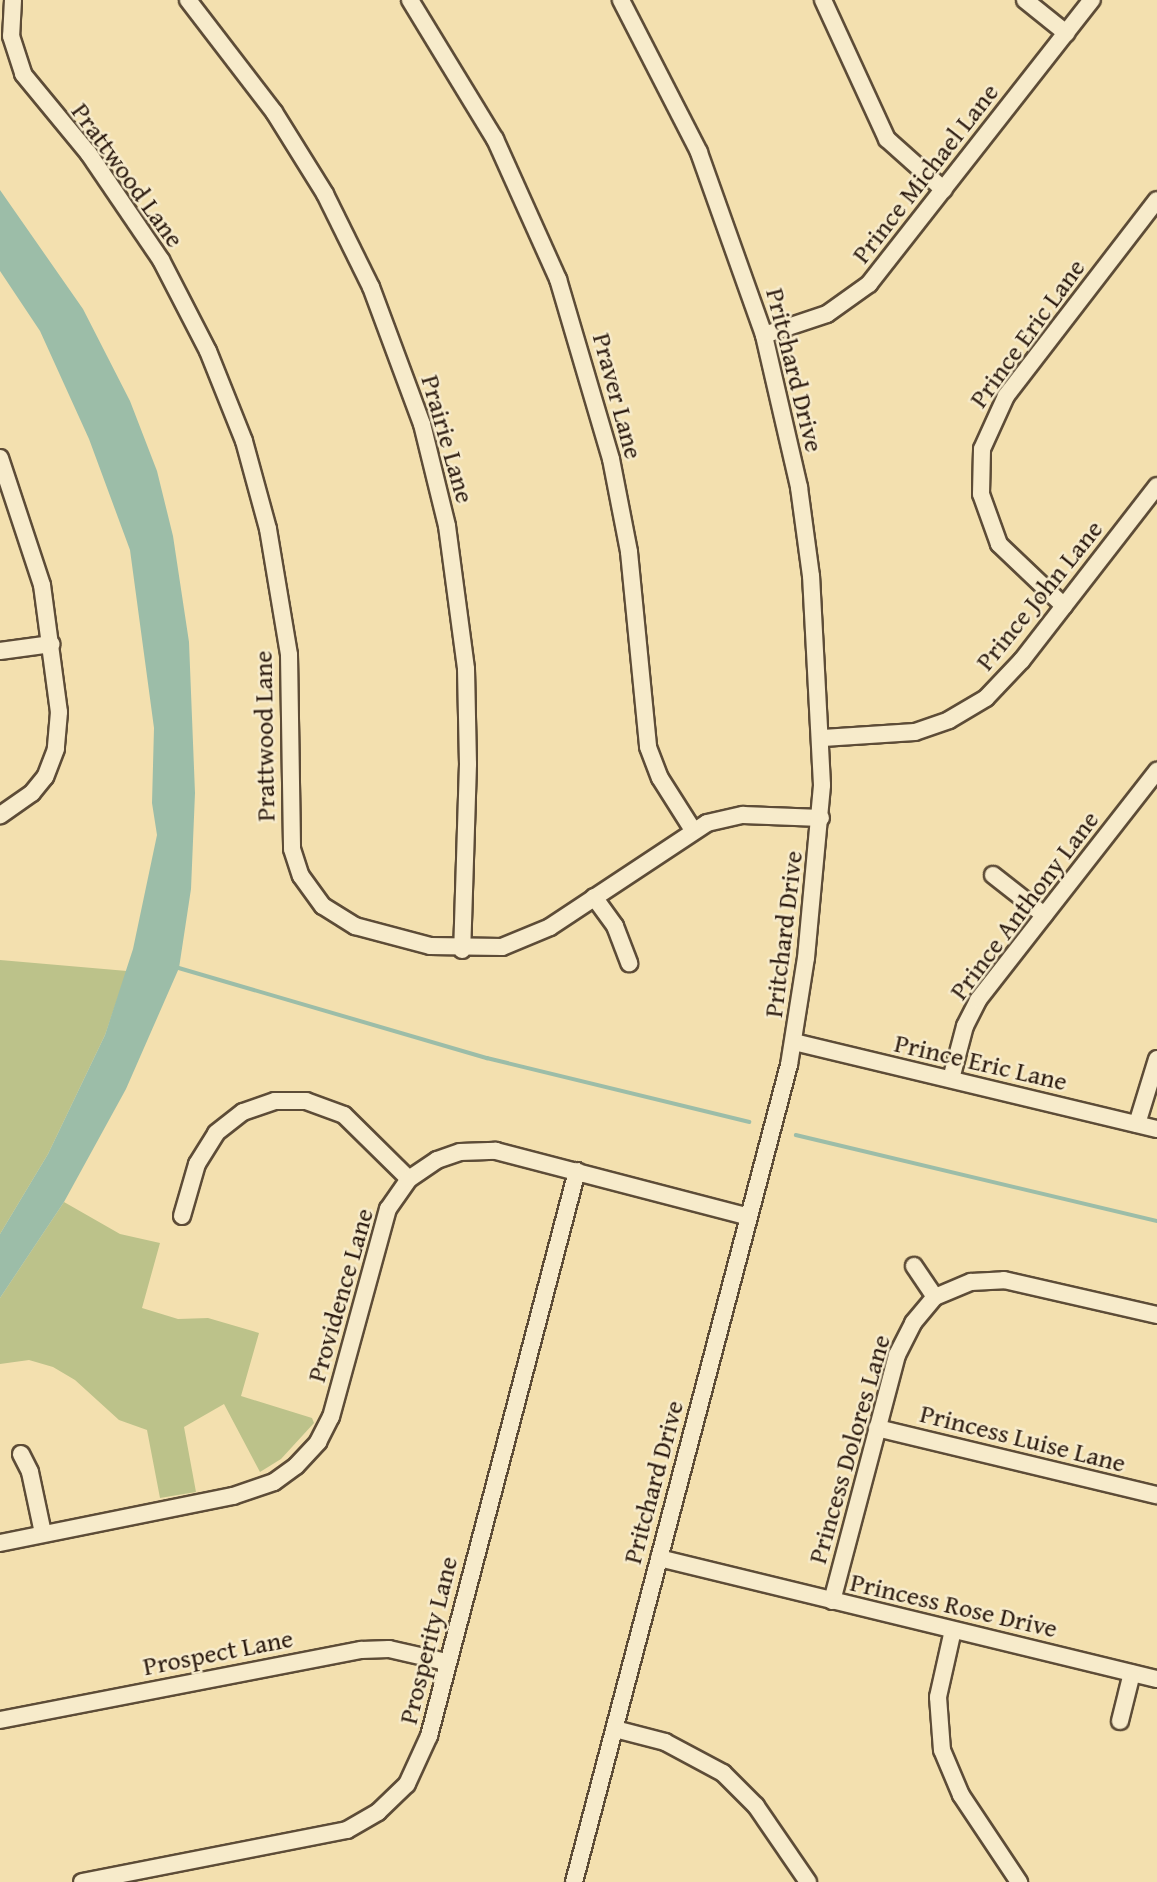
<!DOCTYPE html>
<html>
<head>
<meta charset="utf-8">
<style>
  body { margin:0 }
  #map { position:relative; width:1157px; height:1882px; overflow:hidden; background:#f3e0af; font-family:"Gentium Book Plus",serif }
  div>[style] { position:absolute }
  .green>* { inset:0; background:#bcc28a }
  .water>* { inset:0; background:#9cbda8 }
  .stream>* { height:3.5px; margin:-1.75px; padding:0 1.75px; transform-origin:1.75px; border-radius:1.75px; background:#9cbda8 }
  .roads { filter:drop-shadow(2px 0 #5d4c37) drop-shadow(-2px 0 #5d4c37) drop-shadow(0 2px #5d4c37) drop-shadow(0 -2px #5d4c37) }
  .minor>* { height:16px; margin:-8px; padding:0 8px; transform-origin:8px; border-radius:8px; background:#f7ebcb }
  span { translate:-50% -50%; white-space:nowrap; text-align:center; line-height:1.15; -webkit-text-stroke:5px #f7ebcb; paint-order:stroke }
  .street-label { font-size:26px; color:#2b1a0f }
</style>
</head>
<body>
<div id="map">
  <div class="green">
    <div style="clip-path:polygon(0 960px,127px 971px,105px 1035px,48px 1154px,0 1234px)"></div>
    <div style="clip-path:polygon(64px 1202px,120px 1234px,160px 1243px,142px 1308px,178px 1319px,208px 1318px,259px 1333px,241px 1396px,312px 1418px,314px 1423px,281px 1459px,260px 1472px,224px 1404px,184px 1427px,196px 1492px,160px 1498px,147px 1430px,119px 1420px,75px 1380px,53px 1367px,29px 1360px,0 1364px,0 1298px)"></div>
  </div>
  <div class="water">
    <div style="clip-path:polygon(0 190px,83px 309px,130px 401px,157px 471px,173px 536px,189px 642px,195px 793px,191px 889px,179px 968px,126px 1089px,64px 1202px,0 1298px,0 1234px,48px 1154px,105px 1035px,133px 949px,157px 835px,152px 803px,154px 728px,130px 550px,89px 439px,40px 331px,0 271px)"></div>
  </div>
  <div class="stream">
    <div style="left:179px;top:968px;width:321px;rotate:16.3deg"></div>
    <div style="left:487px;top:1058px;width:270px;rotate:13.7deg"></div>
    <div style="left:796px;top:1135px;width:371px;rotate:13.4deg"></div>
  </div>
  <div class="roads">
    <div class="minor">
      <div style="left:13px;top:0;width:36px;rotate:93deg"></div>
      <div style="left:11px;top:36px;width:40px;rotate:72deg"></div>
      <div style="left:23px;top:74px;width:104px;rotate:50.5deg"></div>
      <div style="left:89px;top:154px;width:128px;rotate:55.8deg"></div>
      <div style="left:161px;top:260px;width:102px;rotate:62.7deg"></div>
      <div style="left:208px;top:351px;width:97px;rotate:68.2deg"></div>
      <div style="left:244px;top:441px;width:91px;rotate:74.7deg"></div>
      <div style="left:268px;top:529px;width:128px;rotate:80.5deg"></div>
      <div style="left:289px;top:655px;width:194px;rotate:89.1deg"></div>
      <div style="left:292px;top:849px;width:28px;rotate:72deg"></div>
      <div style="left:301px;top:876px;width:37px;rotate:54deg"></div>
      <div style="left:323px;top:906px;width:38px;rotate:32deg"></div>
      <div style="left:355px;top:926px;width:78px;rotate:14.9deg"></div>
      <div style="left:430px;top:946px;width:72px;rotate:0.8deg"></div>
      <div style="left:502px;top:947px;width:52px;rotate:-22.6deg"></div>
      <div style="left:550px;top:927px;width:188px;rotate:-33.5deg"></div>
      <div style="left:707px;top:823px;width:37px;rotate:-13deg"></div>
      <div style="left:743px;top:815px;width:78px;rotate:2.2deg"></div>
      <div style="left:188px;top:0;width:141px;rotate:52.5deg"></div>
      <div style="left:274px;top:112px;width:97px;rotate:58.1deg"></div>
      <div style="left:325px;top:194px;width:104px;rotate:63.7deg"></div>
      <div style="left:371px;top:287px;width:146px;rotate:69.6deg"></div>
      <div style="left:422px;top:424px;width:105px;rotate:76.2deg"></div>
      <div style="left:447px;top:526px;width:144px;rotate:82.4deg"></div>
      <div style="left:466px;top:669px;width:95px;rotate:88.8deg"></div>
      <div style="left:468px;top:764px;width:186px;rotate:91.8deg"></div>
      <div style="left:410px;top:0;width:163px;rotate:58.6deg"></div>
      <div style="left:495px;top:139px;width:154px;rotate:65.8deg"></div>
      <div style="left:558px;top:279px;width:188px;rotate:73.6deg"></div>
      <div style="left:611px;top:459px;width:95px;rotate:79deg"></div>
      <div style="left:629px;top:552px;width:196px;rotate:84.4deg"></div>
      <div style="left:648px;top:747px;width:33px;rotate:69deg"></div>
      <div style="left:660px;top:778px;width:62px;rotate:57.6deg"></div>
      <div style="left:823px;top:0;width:153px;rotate:65.3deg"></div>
      <div style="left:887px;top:139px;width:76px;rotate:41.8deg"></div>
      <div style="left:1025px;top:0;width:53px;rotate:38.8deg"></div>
      <div style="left:764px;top:335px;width:66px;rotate:-18.4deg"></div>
      <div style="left:827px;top:314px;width:52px;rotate:-35.5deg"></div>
      <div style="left:869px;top:284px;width:361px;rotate:-51.9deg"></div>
      <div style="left:0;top:458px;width:134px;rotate:71.7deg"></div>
      <div style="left:42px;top:585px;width:128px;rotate:82.4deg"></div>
      <div style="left:59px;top:712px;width:37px;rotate:95deg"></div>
      <div style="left:56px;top:749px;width:30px;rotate:111deg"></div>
      <div style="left:45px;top:777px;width:21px;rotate:129deg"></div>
      <div style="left:32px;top:793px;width:39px;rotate:145deg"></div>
      <div style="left:1064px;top:606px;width:90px;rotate:-136.4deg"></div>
      <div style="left:999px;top:544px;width:53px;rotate:-109.8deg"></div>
      <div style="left:981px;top:494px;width:45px;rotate:-88.7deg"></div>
      <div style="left:982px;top:449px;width:58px;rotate:-65.6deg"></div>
      <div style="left:1006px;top:396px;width:247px;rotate:-52.4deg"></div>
      <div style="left:0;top:651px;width:52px;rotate:-7.7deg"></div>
      <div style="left:823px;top:738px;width:92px;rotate:-3.7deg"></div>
      <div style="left:915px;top:732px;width:36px;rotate:-19deg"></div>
      <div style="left:949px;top:720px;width:43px;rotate:-30.7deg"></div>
      <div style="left:986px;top:698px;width:52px;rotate:-46.5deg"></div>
      <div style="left:1022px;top:660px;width:220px;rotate:-52.2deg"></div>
      <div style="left:993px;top:875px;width:65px;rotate:38.1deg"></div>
      <div style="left:594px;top:897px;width:36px;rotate:54deg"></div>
      <div style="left:615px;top:926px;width:40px;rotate:69deg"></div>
      <div style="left:794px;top:1042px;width:373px;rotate:13.5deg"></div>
      <div style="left:951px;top:1079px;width:55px;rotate:-75.2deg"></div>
      <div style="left:965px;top:1026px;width:29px;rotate:-63deg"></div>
      <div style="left:978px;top:1000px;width:291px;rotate:-52deg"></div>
      <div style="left:1137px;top:1124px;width:68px;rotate:-72.9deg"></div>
      <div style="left:182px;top:1216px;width:54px;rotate:-73.9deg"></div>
      <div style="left:197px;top:1164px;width:36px;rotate:-58deg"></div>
      <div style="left:216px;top:1133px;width:34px;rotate:-38deg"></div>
      <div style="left:243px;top:1112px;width:34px;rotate:-19deg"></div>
      <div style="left:275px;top:1101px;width:31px"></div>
      <div style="left:306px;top:1101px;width:40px;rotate:20.2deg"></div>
      <div style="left:344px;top:1115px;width:91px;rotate:44.6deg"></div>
      <div style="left:914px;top:1266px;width:37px;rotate:56deg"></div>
      <div style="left:877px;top:1428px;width:288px;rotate:13.5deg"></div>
      <div style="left:21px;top:1454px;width:20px;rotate:63deg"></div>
      <div style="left:30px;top:1472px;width:62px;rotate:78deg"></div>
      <div style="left:0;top:1543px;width:238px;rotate:-11.4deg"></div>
      <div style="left:233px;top:1496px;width:43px;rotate:-18.9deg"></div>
      <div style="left:274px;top:1482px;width:27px;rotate:-36deg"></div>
      <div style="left:296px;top:1466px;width:33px;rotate:-47deg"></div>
      <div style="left:318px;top:1442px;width:28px;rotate:-63deg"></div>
      <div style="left:331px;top:1417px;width:216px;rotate:-74.7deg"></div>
      <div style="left:388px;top:1209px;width:37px;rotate:-55deg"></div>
      <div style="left:409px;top:1179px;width:34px;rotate:-34deg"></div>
      <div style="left:437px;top:1160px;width:24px;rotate:-19deg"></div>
      <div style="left:460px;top:1152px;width:36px;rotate:-2deg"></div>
      <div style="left:496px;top:1151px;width:261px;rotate:14.6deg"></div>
      <div style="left:659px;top:1558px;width:512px;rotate:13.66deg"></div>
      <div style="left:832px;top:1601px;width:254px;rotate:-75.2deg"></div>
      <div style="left:897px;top:1355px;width:36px;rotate:-63deg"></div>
      <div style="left:913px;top:1323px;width:34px;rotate:-50deg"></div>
      <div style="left:935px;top:1297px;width:39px;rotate:-23deg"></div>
      <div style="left:971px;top:1282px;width:33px;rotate:-3deg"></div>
      <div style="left:1004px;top:1280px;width:157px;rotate:12.9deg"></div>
      <div style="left:953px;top:1630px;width:69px;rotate:102.6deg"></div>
      <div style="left:938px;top:1697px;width:53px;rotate:85.7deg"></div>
      <div style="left:942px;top:1750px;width:49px;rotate:67.1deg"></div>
      <div style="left:961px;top:1795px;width:105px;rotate:56.3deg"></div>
      <div style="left:0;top:1720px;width:368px;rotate:-11deg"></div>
      <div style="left:361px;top:1650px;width:28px;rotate:-2deg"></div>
      <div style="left:389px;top:1649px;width:58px;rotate:12.8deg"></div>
      <div style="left:1120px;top:1721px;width:49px;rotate:-76deg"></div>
      <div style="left:615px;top:1729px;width:52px;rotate:14.6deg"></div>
      <div style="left:665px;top:1742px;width:66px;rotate:28.1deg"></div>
      <div style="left:723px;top:1773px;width:47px;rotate:45deg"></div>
      <div style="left:756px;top:1806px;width:92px;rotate:55.6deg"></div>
      <div style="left:82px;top:1882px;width:270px;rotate:-11.1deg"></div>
      <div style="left:347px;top:1830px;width:36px;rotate:-30deg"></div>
      <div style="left:378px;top:1812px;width:40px;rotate:-44deg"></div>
      <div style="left:407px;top:1784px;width:53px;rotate:-65.4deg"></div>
      <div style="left:429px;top:1736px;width:584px;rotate:-75.32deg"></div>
      <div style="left:574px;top:1882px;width:845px;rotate:-75.26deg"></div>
      <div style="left:789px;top:1065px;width:108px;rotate:-81deg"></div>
      <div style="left:806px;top:958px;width:174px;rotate:-84.7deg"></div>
      <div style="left:822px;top:785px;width:209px;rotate:-93deg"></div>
      <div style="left:811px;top:576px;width:90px;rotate:-97.7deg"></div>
      <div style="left:799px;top:487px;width:156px;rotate:-103deg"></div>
      <div style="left:764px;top:335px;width:194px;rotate:-109.6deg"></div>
      <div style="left:699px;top:152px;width:171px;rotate:-117.2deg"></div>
    </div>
  </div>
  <div class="street-label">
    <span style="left:925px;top:173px;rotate:-52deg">Prince Michael Lane</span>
    <span style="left:128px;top:175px;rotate:54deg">Prattwood Lane</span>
    <span style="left:1027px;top:333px;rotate:-54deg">Prince Eric Lane</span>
    <span style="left:795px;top:370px;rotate:76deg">Pritchard Drive</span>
    <span style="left:618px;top:396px;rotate:75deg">Praver Lane</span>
    <span style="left:448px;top:439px;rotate:74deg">Prairie Lane</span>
    <span style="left:1039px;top:595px;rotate:-51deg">Prince John Lane</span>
    <span style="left:264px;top:736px;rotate:-91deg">Prattwood Lane</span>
    <span style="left:1024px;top:905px;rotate:-53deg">Prince Anthony Lane</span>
    <span style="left:783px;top:934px;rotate:-83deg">Pritchard Drive</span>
    <span style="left:981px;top:1062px;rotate:13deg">Prince Eric Lane</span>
    <span style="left:340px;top:1295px;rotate:-74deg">Providence Lane</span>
    <span style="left:1023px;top:1438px;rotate:14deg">Princess Luise Lane</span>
    <span style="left:849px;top:1449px;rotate:-74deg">Princess Dolores Lane</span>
    <span style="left:653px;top:1482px;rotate:-75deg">Pritchard Drive</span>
    <span style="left:954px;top:1605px;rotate:13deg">Princess Rose Drive</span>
    <span style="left:428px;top:1640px;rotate:-76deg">Prosperity Lane</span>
    <span style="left:218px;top:1652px;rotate:-11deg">Prospect Lane</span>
  </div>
</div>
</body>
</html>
